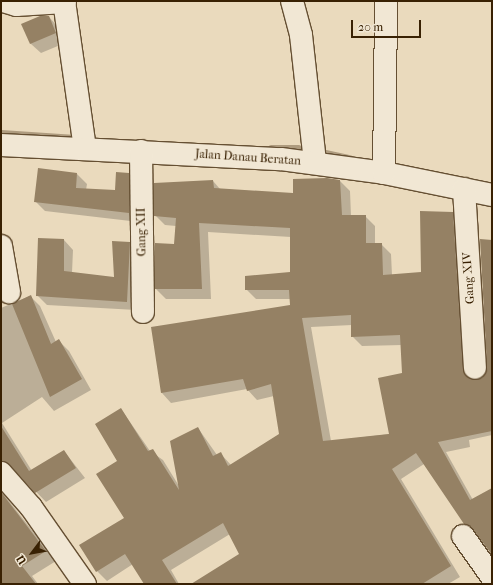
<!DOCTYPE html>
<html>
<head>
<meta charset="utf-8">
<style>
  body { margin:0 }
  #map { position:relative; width:493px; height:585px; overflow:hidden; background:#eadabd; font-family:"IM FELL French Canon",serif }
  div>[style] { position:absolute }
  .shadow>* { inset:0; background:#0003 }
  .stream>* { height:7px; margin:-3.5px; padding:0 3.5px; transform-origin:3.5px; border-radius:3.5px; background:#ae9b7e }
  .building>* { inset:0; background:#958164 }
  .roads { filter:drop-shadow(1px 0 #654f32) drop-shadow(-1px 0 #654f32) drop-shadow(0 1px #654f32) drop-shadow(0 -1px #654f32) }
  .minor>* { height:22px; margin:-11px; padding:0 11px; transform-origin:11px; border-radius:11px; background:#f1e7d4 }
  span { translate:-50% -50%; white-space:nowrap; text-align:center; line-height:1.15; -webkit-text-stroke:3px #f1e7d4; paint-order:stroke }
  .street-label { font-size:12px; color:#392103 }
  .frame { position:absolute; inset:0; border:2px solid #392103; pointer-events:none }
  .north { position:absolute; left:12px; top:533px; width:40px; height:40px; -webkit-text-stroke:3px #f1e7d4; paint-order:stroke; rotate:238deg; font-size:11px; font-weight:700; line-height:16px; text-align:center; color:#392103 }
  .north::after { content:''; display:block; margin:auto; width:14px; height:18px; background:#392103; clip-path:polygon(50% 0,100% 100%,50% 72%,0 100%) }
  .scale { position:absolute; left:351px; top:20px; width:70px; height:18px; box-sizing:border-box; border:2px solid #392103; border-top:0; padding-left:5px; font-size:12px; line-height:14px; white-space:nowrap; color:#392103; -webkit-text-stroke:3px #f1e7d4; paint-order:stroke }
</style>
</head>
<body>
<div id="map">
  <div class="shadow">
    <div style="clip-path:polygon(49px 17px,58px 27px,65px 43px,41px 53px,31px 44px,23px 25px)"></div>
    <div style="clip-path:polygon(77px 174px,87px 184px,86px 190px,116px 191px,128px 174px,138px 184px,139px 222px,45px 211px,35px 201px)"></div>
    <div style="clip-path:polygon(evenodd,294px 180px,340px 181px,350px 191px,351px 216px,365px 216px,375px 226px,375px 244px,381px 244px,391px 254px,392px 275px,422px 273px,452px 213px,462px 223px,472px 380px,476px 381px,487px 375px,492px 241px,492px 435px,469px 440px,470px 447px,446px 452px,473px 500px,492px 490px,492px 553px,465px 523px,424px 464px,401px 479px,460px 577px,448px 584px,193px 584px,241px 554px,230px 534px,171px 570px,179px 584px,145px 584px,133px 564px,107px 581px,97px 571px,125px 518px,119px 461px,121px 409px,150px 451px,163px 460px,179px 486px,198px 428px,217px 455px,220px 453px,231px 465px,280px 434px,274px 396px,257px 400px,247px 389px,171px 403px,162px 393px,152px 328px,292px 306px,291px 299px,256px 299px,246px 289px,291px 273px,291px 237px,208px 232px,211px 299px,166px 299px,156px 289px,175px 245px,176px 226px,165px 225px,155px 215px,213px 181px,220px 189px,294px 194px,294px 180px,352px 325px,352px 336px,362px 346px,402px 345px,403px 374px,390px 434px,331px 441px,311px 327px,352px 325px)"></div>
    <div style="clip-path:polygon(64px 240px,73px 250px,72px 273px,115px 279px,129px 243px,138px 252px,136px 310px,47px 305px,37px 295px)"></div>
    <div style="clip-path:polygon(30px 296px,40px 306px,56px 342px,59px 341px,69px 351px,91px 390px,54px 411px,42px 397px,2px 423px,32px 471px,64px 451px,85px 478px,46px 502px,16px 471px,8px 471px,1px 478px,1px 308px)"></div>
    <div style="clip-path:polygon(1px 491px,56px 561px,32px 576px,38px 584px,3px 584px,1px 581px)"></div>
  </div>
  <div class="stream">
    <div style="left:1px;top:133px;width:74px;rotate:3.9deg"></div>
    <div style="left:271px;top:148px;width:27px"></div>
    <div style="left:316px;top:151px;width:34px;rotate:12deg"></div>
  </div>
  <div class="building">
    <div style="clip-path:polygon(40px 16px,49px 16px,56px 33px,30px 44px,21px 24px)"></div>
    <div style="clip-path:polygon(38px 168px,77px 173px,76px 188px,115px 190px,116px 172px,129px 173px,129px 213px,34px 202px)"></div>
    <div style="clip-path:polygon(evenodd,327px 178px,340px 180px,342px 215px,366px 215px,366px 243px,382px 243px,383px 275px,421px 272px,420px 211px,453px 212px,463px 369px,465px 375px,475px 380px,482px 378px,487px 367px,480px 239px,492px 240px,492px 431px,438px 442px,470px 500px,492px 488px,492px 555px,473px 529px,464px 524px,416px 453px,392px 469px,451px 566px,422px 584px,191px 584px,239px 554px,223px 523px,162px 560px,177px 584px,144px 584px,125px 554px,96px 572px,79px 545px,124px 518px,96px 474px,117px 461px,95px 424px,121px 408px,148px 451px,153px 449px,179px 490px,170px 441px,198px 427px,213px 456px,221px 452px,228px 466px,279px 434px,271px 384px,247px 391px,243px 379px,161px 393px,151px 327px,290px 305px,289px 290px,245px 290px,245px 276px,290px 272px,290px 228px,199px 223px,202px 289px,155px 289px,155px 243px,174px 244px,176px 218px,154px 216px,154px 183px,213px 180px,214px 188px,293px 193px,293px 179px,327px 178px,351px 315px,351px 337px,400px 335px,402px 373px,378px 378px,389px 434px,323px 441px,302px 318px,351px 315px)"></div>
    <div style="clip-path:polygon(38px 238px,64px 239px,64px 271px,114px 277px,112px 241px,130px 242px,127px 302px,36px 296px)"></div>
    <div style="clip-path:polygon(31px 295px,51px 344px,59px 339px,82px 379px,50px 397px,12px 304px)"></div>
    <div style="clip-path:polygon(1px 426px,29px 471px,64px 450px,76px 468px,35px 493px,10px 465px,1px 461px)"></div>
    <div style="clip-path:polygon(1px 492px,46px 551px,22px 566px,36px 584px,1px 584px)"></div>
  </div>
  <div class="roads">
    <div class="minor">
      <div style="left:3px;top:1px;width:14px;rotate:17deg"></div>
      <div style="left:16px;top:5px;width:49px;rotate:-3.5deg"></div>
      <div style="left:64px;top:1px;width:148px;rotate:81.9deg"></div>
      <div style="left:292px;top:1px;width:35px;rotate:75deg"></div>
      <div style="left:301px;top:35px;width:128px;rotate:83.7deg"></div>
      <div style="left:1px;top:145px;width:280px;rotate:2.9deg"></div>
      <div style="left:281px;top:159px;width:104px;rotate:7.7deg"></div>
      <div style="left:384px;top:173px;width:110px;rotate:11.5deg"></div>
      <div style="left:141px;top:151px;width:161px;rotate:89.3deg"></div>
      <div style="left:384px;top:173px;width:172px;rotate:-89.3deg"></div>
      <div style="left:464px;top:189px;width:179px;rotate:86.5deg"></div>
      <div style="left:1px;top:246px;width:47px;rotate:80.1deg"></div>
      <div style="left:1px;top:473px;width:45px;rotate:48.6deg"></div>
      <div style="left:31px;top:507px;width:94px;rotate:55deg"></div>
      <div style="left:463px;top:536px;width:50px;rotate:54.7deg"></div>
    </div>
  </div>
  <div class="street-label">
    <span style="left:248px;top:158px;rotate:4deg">Jalan Danau Beratan</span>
    <span style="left:142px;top:232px;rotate:-91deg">Gang XII</span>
    <span style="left:469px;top:278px;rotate:-94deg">Gang XIV</span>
  </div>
  <div class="frame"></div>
  <div class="north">U</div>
  <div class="scale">20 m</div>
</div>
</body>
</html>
